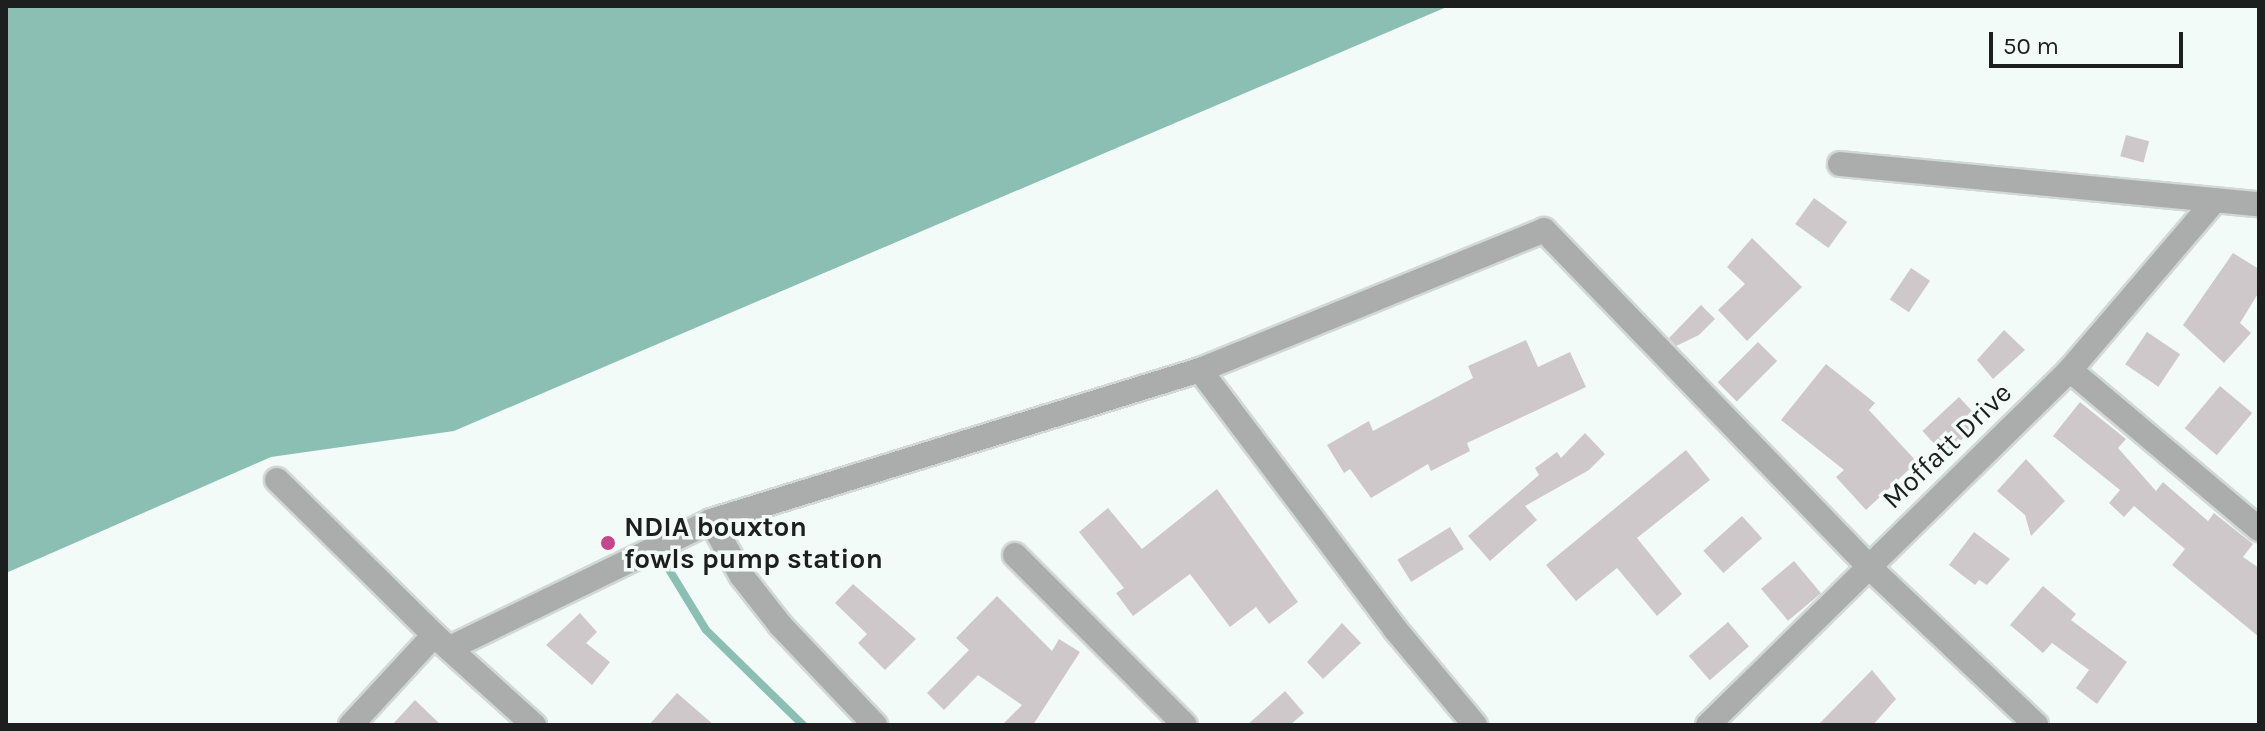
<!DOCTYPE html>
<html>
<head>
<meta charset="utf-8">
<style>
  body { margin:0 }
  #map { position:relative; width:2265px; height:731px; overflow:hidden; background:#f3fbf9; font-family:Karla,sans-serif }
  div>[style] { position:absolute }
  .water>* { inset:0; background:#8cbfb3 }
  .stream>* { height:8px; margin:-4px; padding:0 4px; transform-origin:4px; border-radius:4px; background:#8cbfb3 }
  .building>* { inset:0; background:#cfc8cb; transform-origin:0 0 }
  .roads { filter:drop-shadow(2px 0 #d1d8d6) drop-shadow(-2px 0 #d1d8d6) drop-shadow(0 2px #d1d8d6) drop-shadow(0 -2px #d1d8d6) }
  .minor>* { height:24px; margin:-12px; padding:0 12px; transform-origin:12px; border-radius:12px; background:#aaadac }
  .dots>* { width:22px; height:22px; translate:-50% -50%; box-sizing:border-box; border:4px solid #f3fbf9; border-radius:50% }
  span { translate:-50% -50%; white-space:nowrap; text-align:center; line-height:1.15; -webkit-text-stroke:7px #f3fbf9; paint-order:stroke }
  .street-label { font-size:28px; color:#1c1f1e }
  .poi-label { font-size:28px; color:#1c1f1e; font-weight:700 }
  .left { translate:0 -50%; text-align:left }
  .frame { position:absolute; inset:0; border:8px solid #1c1f1e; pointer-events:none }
  .scale { position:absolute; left:1989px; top:32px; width:194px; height:36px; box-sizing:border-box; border:4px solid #1c1f1e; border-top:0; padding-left:10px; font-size:24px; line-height:28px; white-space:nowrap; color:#1c1f1e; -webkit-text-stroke:6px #f3fbf9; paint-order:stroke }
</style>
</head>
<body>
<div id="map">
  <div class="water">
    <div style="clip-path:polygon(6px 6px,1449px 6px,454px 431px,271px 457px,6px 573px)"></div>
  </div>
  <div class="stream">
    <div style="left:662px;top:558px;width:84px;rotate:58.6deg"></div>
    <div style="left:706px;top:630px;width:136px;rotate:44.4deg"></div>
  </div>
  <div class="building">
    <div style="left:2126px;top:135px;width:24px;height:22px;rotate:15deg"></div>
    <div style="left:1814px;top:198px;width:41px;height:32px;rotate:36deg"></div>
    <div style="clip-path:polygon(1752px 238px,1802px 287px,1747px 341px,1718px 310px,1745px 284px,1727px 267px)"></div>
    <div style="clip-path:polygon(2233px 253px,2259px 269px,2259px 292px,2240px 323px,2251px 333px,2224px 363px,2183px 325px)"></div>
    <div style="left:1911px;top:268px;width:23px;height:38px;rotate:34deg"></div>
    <div style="clip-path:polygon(1701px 305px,1715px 319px,1699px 335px,1676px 346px,1669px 338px)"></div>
    <div style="clip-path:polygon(2004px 330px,2025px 350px,1993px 379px,1977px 360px)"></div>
    <div style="left:2147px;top:332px;width:40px;height:39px;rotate:34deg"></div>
    <div style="clip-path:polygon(1526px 340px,1538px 367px,1570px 352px,1586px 387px,1467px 443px,1470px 451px,1431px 471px,1428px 464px,1371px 498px,1350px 469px,1344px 473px,1327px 445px,1369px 421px,1373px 431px,1473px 378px,1468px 366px)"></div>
    <div style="left:1758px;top:342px;width:27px;height:57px;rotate:45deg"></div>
    <div style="clip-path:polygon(1826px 364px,1875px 403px,1869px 410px,1917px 462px,1866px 510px,1836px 477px,1844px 470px,1781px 420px)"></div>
    <div style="left:2220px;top:386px;width:42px;height:55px;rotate:40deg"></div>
    <div style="left:1959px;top:397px;width:33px;height:50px;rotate:47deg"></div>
    <div style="clip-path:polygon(2080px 402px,2126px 439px,2118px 448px,2156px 491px,2163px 482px,2208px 521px,2214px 513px,2253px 544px,2243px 557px,2259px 568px,2259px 637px,2172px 565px,2185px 549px,2134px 506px,2124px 517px,2109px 503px,2120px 490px,2053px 436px)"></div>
    <div style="clip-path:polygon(1585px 433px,1605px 454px,1589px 470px,1525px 506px,1537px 520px,1490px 561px,1468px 536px,1539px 475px,1535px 468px,1557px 452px,1561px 458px)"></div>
    <div style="clip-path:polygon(1686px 450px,1710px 480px,1637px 538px,1682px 594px,1657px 616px,1617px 568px,1576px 601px,1546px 565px)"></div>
    <div style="clip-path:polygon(2026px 459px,2065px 501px,2031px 536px,2025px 515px,1997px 491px)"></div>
    <div style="clip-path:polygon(1217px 489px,1298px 602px,1269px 624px,1256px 607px,1230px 627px,1190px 574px,1133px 616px,1116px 593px,1124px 588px,1079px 532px,1108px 508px,1142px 549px)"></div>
    <div style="left:1742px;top:516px;width:30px;height:52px;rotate:48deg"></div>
    <div style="left:1450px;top:527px;width:26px;height:62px;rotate:58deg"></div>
    <div style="clip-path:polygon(1974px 532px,2010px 559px,1987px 585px,1979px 580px,1975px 585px,1949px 565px)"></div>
    <div style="left:1794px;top:561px;width:42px;height:43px;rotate:50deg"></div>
    <div style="clip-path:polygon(853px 584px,916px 639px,885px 670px,858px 643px,867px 634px,835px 603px)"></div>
    <div style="clip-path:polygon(2043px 586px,2076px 614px,2071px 620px,2127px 662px,2097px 704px,2076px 688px,2089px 670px,2052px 643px,2043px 653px,2010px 625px)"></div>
    <div style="clip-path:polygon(997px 596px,1052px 651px,1059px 639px,1080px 652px,1033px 725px,1002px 725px,1022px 705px,978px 675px,944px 710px,927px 693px,969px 650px,956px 638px)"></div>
    <div style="clip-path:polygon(580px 613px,597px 632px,586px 643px,610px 662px,592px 685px,546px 645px)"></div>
    <div style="left:1728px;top:622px;width:32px;height:52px;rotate:49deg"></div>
    <div style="clip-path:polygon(1342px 623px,1361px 643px,1323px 679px,1307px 662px)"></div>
    <div style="clip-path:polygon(1872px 670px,1896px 699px,1873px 725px,1818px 725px)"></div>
    <div style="clip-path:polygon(1285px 691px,1304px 713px,1290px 725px,1247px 725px)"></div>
    <div style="clip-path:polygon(677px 693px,714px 725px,649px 725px)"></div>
    <div style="clip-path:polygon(415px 700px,441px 725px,392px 725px)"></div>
  </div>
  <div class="roads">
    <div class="minor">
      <div style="left:1840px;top:164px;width:421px;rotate:5.5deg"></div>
      <div style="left:1200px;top:370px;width:324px;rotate:53deg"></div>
      <div style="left:1395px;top:629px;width:125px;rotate:50.2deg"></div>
      <div style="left:2070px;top:370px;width:247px;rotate:40.1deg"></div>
      <div style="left:277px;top:480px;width:221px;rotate:44.6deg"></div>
      <div style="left:711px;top:521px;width:62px;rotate:60.9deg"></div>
      <div style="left:741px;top:575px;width:65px;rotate:51.9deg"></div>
      <div style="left:781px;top:626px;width:137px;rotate:46.5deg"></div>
      <div style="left:1015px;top:555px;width:240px;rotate:45deg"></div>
      <div style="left:450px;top:648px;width:290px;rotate:-25.9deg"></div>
      <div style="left:711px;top:521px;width:512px;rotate:-17.16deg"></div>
      <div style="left:1200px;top:370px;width:371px;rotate:-22.1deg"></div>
      <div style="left:1544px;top:230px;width:465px;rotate:46deg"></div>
      <div style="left:1867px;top:565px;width:233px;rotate:43.4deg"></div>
      <div style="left:351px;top:725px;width:122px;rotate:-47.3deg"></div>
      <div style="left:434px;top:635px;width:135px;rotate:42deg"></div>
      <div style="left:1708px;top:725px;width:507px;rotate:-44.44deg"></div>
      <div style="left:2070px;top:370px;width:223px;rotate:-49.5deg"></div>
    </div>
  </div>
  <div class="dots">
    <div style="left:608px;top:543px;background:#c7458d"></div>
  </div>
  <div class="street-label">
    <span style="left:1947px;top:446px;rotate:-44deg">Moffatt Drive</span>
  </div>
  <div class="poi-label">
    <span class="left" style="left:624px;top:543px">NDIA bouxton<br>fowls pump station</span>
  </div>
  <div class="frame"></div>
  <div class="scale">50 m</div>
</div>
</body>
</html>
